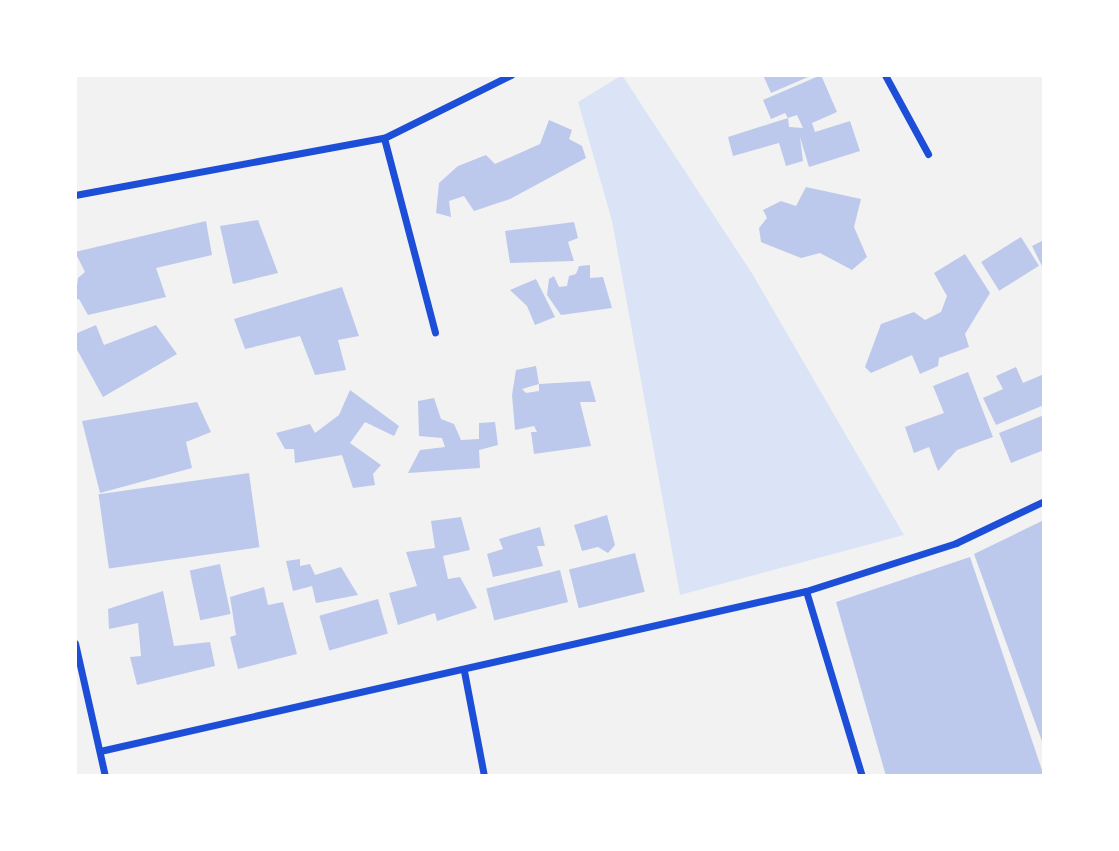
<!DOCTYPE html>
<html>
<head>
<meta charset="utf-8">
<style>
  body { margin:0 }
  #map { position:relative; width:1119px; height:851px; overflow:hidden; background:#f2f2f2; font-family:"Golos Text",sans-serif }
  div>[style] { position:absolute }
  .green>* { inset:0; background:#dbe4f7 }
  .building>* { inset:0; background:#bdc9ec; transform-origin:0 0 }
  .minor>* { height:7px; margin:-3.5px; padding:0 3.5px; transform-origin:3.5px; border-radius:3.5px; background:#1d4ed8 }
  span { translate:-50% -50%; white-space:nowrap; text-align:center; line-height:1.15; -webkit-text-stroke:7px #fff; paint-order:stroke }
  .frame { position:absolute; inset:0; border:77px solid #fff; pointer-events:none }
</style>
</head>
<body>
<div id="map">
  <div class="green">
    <div style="clip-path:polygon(622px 75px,753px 275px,904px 535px,680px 595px,612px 221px,578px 102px)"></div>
  </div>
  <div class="building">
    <div style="clip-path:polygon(763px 75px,807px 75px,808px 77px,771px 93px)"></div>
    <div style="clip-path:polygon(821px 75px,837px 112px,812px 123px,815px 132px,850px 121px,860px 151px,809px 167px,800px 137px,803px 161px,786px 166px,779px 143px,733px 156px,728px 137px,788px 118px,789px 127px,803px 128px,797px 115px,788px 118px,785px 113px,771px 119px,763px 100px)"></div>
    <div style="clip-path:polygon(549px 120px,572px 130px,569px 139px,582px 146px,586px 158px,510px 199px,474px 211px,464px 196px,449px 201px,451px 217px,436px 213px,439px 183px,458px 166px,486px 155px,495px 164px,540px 144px)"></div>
    <div style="clip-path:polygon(806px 187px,861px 199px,854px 227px,867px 257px,852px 270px,820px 253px,801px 258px,761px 242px,759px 228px,767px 218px,763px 210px,781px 201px,796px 206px)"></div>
    <div style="clip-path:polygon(258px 220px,278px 273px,233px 284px,220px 226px)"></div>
    <div style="clip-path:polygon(206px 221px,212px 255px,156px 268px,166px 297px,88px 315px,79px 299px,75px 300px,78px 278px,85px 272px,75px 252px)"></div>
    <div style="clip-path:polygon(574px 222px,578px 238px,568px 242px,574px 261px,510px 263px,505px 231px)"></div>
    <div style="left:1021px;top:237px;width:34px;height:47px;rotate:58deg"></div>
    <div style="clip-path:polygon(1044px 240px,1044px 270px,1032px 246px)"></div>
    <div style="clip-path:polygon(965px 254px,990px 293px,965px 334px,969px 347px,939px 358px,938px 366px,920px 374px,912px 355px,871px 373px,865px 367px,881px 324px,914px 312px,925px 320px,941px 312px,947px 296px,934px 273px)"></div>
    <div style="clip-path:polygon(590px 265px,590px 278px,603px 277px,612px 308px,561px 315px,547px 295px,549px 279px,554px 276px,559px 287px,567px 286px,569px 276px,576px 274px,579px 266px)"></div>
    <div style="clip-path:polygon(536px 279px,555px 317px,535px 325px,527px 306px,510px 290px)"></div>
    <div style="clip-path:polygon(342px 287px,359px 336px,338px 340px,346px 370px,315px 375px,300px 336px,245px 349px,234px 319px)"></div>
    <div style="clip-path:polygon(96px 325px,104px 345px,156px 325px,177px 354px,103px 397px,75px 346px,75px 334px)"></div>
    <div style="clip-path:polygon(536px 366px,539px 384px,522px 389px,526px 393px,539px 391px,539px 384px,590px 381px,596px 402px,580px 402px,591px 446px,534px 454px,531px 432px,537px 432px,534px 426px,515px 430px,512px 395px,516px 370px)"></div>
    <div style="clip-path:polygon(1016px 367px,1023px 383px,1044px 374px,1044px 405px,996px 425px,983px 398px,1003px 389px,996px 376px)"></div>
    <div style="clip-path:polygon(968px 372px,993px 437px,957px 450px,938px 471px,929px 447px,914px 453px,905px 427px,944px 413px,933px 386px)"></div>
    <div style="clip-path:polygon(350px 390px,399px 426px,394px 436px,365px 422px,350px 443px,381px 465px,373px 474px,375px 485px,353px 488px,342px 455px,295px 463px,294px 449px,285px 449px,276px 433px,310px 424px,315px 433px,339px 415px)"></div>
    <div style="clip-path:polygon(434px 398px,441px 419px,454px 424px,461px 440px,479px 439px,479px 423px,495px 422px,498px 445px,479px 450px,480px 468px,408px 473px,420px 450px,445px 447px,442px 438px,419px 436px,418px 401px)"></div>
    <div style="clip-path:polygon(197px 402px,211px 432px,186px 442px,192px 468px,100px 493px,82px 421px)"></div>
    <div style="clip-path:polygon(1044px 415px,1044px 450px,1011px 463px,999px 433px)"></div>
    <div style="left:249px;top:473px;width:75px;height:152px;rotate:82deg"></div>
    <div style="clip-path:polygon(607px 515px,615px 545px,608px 553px,598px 547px,582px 551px,574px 525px)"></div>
    <div style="clip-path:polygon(461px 517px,470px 550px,443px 556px,448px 579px,460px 577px,477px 608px,437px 621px,435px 613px,398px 625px,389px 593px,417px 586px,406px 552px,435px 548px,431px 521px)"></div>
    <div style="clip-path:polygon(1044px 520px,1044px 747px,974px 554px)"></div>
    <div style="clip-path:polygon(540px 527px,545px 546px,537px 546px,543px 566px,493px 577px,487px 554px,503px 549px,499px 539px)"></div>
    <div style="left:635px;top:553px;width:40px;height:68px;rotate:76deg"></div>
    <div style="clip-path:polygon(970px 557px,1044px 776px,886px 776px,836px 602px)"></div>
    <div style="clip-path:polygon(300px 559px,300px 566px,310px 564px,315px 575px,341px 567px,358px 595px,316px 603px,312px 586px,293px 591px,286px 561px)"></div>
    <div style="left:220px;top:564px;width:51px;height:31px;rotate:78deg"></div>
    <div style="left:560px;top:570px;width:33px;height:76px;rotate:76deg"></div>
    <div style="clip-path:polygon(264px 587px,268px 605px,283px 602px,297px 654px,238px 669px,230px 637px,236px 635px,230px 597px)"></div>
    <div style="clip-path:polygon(163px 591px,174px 646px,210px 642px,215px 666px,137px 685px,130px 657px,141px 656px,138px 623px,109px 629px,108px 609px)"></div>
    <div style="left:378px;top:599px;width:36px;height:61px;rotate:74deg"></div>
  </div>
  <div class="minor">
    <div style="left:885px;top:75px;width:90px;rotate:61.4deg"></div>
    <div style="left:384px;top:138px;width:201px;rotate:75.3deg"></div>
    <div style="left:75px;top:195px;width:314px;rotate:-10.5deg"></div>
    <div style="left:384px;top:138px;width:142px;rotate:-26.4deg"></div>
    <div style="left:806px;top:591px;width:193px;rotate:73.2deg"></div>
    <div style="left:75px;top:643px;width:136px;rotate:77.3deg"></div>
    <div style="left:464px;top:671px;width:107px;rotate:79.2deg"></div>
    <div style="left:100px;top:751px;width:724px;rotate:-12.77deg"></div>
    <div style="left:806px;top:591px;width:157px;rotate:-17.7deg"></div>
    <div style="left:956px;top:543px;width:98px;rotate:-25.5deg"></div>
  </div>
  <div class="frame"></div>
</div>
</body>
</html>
